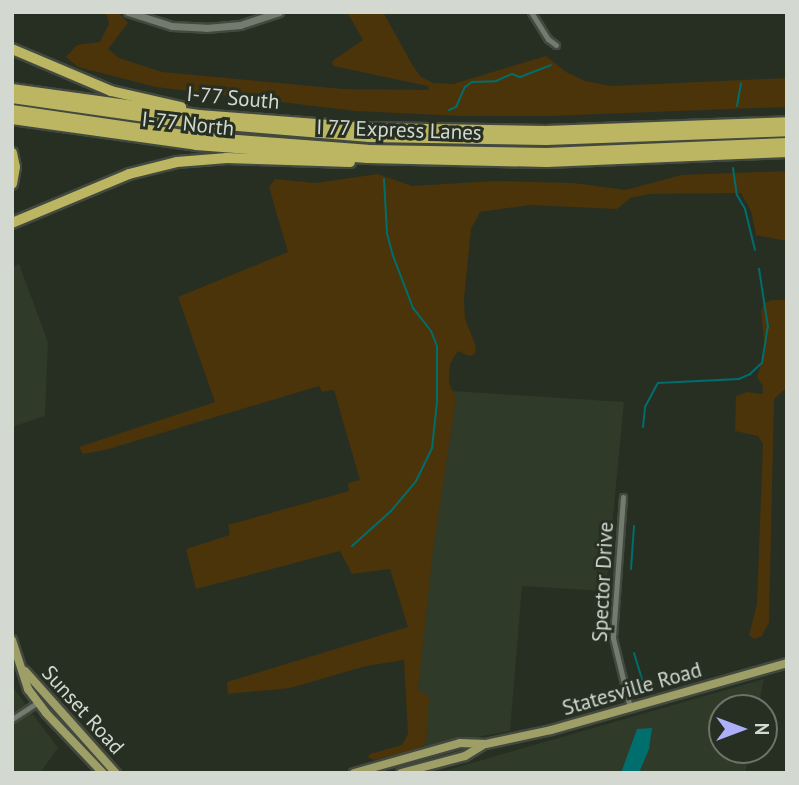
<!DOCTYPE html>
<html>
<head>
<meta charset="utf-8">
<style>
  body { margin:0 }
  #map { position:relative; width:799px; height:785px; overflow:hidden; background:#272f23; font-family:"PT Sans",sans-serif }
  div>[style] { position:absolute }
  .built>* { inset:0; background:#2f3a28 }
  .green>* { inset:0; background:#4b330a }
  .water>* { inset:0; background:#006e6d }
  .stream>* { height:2px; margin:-1px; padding:0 1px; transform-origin:1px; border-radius:1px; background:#006e6d }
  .roads { filter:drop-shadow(2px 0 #43493f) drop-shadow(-2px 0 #43493f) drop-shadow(0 2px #43493f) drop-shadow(0 -2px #43493f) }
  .street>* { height:5px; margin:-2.5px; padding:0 2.5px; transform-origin:2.5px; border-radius:2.5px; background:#727b6d }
  .secondary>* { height:7px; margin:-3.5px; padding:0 3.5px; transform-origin:3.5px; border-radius:3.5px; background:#727b6d }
  .primary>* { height:8px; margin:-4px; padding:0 4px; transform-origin:4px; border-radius:4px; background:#9e9e67 }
  .highway>* { height:10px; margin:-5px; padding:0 5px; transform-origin:5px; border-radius:5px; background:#bcb663 }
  span { translate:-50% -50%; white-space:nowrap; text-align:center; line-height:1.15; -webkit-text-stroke:6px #272f23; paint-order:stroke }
  .street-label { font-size:21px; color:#d3d9d1 }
  .frame { position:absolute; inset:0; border:14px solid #d3d9d1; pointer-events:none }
  .north { position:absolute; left:708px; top:694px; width:70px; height:70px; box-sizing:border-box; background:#272f23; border:2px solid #6c7369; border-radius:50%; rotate:90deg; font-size:19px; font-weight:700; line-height:28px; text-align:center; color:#d3d9d1 }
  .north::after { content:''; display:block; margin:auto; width:24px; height:32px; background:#adaffb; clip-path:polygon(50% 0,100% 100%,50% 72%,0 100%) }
</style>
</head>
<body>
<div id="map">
  <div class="built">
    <div style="clip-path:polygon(19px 264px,48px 342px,45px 416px,12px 427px,12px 267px)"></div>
    <div style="clip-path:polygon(453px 391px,624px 402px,606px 591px,522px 586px,510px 731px,409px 749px,427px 579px)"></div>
    <div style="clip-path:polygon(764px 679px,758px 708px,722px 708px,722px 750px,750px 750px,745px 773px,437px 773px)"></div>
    <div style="clip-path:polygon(12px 686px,58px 748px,40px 773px,12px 771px)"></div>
  </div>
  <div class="green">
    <div style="clip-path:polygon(102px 12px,118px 12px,128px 23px,108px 49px,119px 58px,162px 72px,343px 89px,429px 90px,428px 86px,333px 66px,332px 61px,363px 40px,347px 12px,383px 12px,413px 66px,421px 77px,433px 83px,453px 84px,546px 56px,566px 72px,585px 81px,611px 86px,787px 78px,787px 107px,550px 116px,461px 116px,355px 111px,156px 87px,78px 67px,66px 57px,77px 45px,100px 42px,109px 24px,107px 15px)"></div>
    <div style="clip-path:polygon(787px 171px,787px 241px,756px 235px,751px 211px,741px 193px,649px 194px,630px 198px,617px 209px,530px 205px,480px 212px,471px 229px,464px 299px,465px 319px,476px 346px,475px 354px,469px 356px,458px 351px,450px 364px,449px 383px,456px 398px,433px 550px,418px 689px,429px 697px,426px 742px,418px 750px,374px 760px,368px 757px,370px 754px,402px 745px,408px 734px,404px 660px,366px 666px,290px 688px,228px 694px,227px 682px,408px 627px,390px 569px,352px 574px,340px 551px,196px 589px,186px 549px,230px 535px,228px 525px,349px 491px,348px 483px,360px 480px,334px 390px,322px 392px,319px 386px,105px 450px,83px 454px,79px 447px,215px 402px,178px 297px,288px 252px,269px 187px,275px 179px,315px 183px,378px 174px,412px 186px,494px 181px,573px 183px,626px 190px,681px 175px)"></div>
    <div style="clip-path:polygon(772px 300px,787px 300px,787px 387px,774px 399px,769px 622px,762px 636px,754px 639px,749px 635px,757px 604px,763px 444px,758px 436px,735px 431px,736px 396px,747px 392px,763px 394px,763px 386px,757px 377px,765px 352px,761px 311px,764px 303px)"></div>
  </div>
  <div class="water">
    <div style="clip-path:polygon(652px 728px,649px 749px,639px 773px,621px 773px,637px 729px)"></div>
  </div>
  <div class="stream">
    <div style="left:737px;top:106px;width:23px;rotate:-80deg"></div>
    <div style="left:449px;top:110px;width:8px;rotate:-23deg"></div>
    <div style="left:456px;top:107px;width:22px;rotate:-66deg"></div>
    <div style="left:465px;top:87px;width:9px;rotate:-36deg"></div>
    <div style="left:472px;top:82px;width:24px;rotate:-2deg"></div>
    <div style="left:496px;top:81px;width:17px;rotate:-24deg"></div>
    <div style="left:512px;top:74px;width:9px;rotate:21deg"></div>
    <div style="left:520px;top:77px;width:33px;rotate:-21deg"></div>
    <div style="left:733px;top:168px;width:27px;rotate:82deg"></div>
    <div style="left:737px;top:195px;width:16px;rotate:60deg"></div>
    <div style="left:745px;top:209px;width:42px;rotate:76.3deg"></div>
    <div style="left:643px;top:427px;width:20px;rotate:-84deg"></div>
    <div style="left:645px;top:407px;width:27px;rotate:-62deg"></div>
    <div style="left:658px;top:383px;width:81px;rotate:-2.8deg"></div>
    <div style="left:739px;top:379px;width:12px;rotate:-24deg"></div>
    <div style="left:750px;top:374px;width:16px;rotate:-43deg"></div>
    <div style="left:762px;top:363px;width:36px;rotate:-81deg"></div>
    <div style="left:768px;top:327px;width:59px;rotate:-98.8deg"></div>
    <div style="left:352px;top:546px;width:52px;rotate:-41.9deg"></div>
    <div style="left:391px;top:511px;width:39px;rotate:-50deg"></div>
    <div style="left:416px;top:481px;width:37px;rotate:-64deg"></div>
    <div style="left:432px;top:448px;width:46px;rotate:-83.8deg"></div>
    <div style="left:437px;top:402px;width:56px;rotate:-90deg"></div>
    <div style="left:437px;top:346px;width:16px;rotate:-112deg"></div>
    <div style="left:431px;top:331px;width:29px;rotate:-128deg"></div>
    <div style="left:413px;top:308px;width:56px;rotate:-111deg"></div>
    <div style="left:393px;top:256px;width:24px;rotate:-105deg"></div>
    <div style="left:387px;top:233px;width:54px;rotate:-93.2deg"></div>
    <div style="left:631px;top:569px;width:43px;rotate:-86deg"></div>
    <div style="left:634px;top:653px;width:34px;rotate:73deg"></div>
  </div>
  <div class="roads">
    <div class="street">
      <div style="left:531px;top:12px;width:32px;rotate:58deg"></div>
      <div style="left:548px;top:39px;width:10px;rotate:37deg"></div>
      <div style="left:623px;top:497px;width:141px;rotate:94.1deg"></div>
      <div style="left:613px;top:638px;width:72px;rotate:76.3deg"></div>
      <div style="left:12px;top:719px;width:31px;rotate:-33deg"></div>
    </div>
    <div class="secondary">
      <div style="left:128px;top:12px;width:46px;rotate:17.7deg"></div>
      <div style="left:172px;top:26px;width:34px;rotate:3deg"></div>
      <div style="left:206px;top:28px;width:34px;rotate:-5deg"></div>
      <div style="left:240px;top:25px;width:41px;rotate:-18.4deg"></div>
    </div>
    <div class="primary">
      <div style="left:12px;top:640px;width:52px;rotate:71.9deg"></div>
      <div style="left:28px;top:689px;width:30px;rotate:53deg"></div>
      <div style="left:46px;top:713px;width:83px;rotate:46.5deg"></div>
      <div style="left:25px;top:671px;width:137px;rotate:48.3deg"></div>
      <div style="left:354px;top:773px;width:110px;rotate:-15.8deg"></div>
      <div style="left:460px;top:743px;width:26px;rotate:2deg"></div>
      <div style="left:486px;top:744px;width:66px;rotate:-12.2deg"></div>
      <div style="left:551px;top:730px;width:245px;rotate:-15.8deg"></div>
      <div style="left:401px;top:773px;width:66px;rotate:-14.9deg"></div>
      <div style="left:465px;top:756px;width:21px;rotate:-31deg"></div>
    </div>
    <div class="highway">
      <div style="left:12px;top:49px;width:108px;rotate:23deg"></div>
      <div style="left:111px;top:91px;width:72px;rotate:12.9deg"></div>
      <div style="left:12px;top:89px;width:189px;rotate:7.9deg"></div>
      <div style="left:199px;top:115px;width:170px;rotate:4.4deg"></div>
      <div style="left:369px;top:128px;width:177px;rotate:1deg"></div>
      <div style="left:546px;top:131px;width:241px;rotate:-2.1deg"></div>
      <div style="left:12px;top:98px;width:156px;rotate:8.1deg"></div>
      <div style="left:166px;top:120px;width:204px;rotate:4.8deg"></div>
      <div style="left:369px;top:137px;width:177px;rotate:1deg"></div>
      <div style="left:546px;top:140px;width:241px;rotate:-2.1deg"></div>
      <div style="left:12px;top:110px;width:187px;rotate:8.3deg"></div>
      <div style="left:197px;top:137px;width:171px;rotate:4.3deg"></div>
      <div style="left:368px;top:150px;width:178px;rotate:1deg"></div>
      <div style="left:546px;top:153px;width:241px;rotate:-2.4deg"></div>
      <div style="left:12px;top:119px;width:186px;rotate:8deg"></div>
      <div style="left:196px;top:145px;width:172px;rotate:4.3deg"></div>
      <div style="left:368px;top:158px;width:179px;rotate:1.3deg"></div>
      <div style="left:547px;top:162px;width:240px;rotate:-2.4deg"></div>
      <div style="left:12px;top:153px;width:14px;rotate:78deg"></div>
      <div style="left:15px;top:167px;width:17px;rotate:100deg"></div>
      <div style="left:12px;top:223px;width:127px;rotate:-22.7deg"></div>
      <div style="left:129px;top:174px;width:49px;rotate:-14deg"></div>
      <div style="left:177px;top:162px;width:50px;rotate:-4.6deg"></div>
      <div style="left:227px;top:158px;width:123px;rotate:1.9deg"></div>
    </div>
  </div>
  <div class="street-label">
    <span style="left:233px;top:98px;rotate:5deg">I-77 South</span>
    <span style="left:188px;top:124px;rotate:6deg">I-77 North</span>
    <span style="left:399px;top:130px;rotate:2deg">I 77 Express Lanes</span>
    <span style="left:603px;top:582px;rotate:-87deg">Spector Drive</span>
    <span style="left:632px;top:689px;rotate:-16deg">Statesville Road</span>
    <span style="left:83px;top:710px;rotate:48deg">Sunset Road</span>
  </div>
  <div class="frame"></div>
  <div class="north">N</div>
</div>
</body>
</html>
